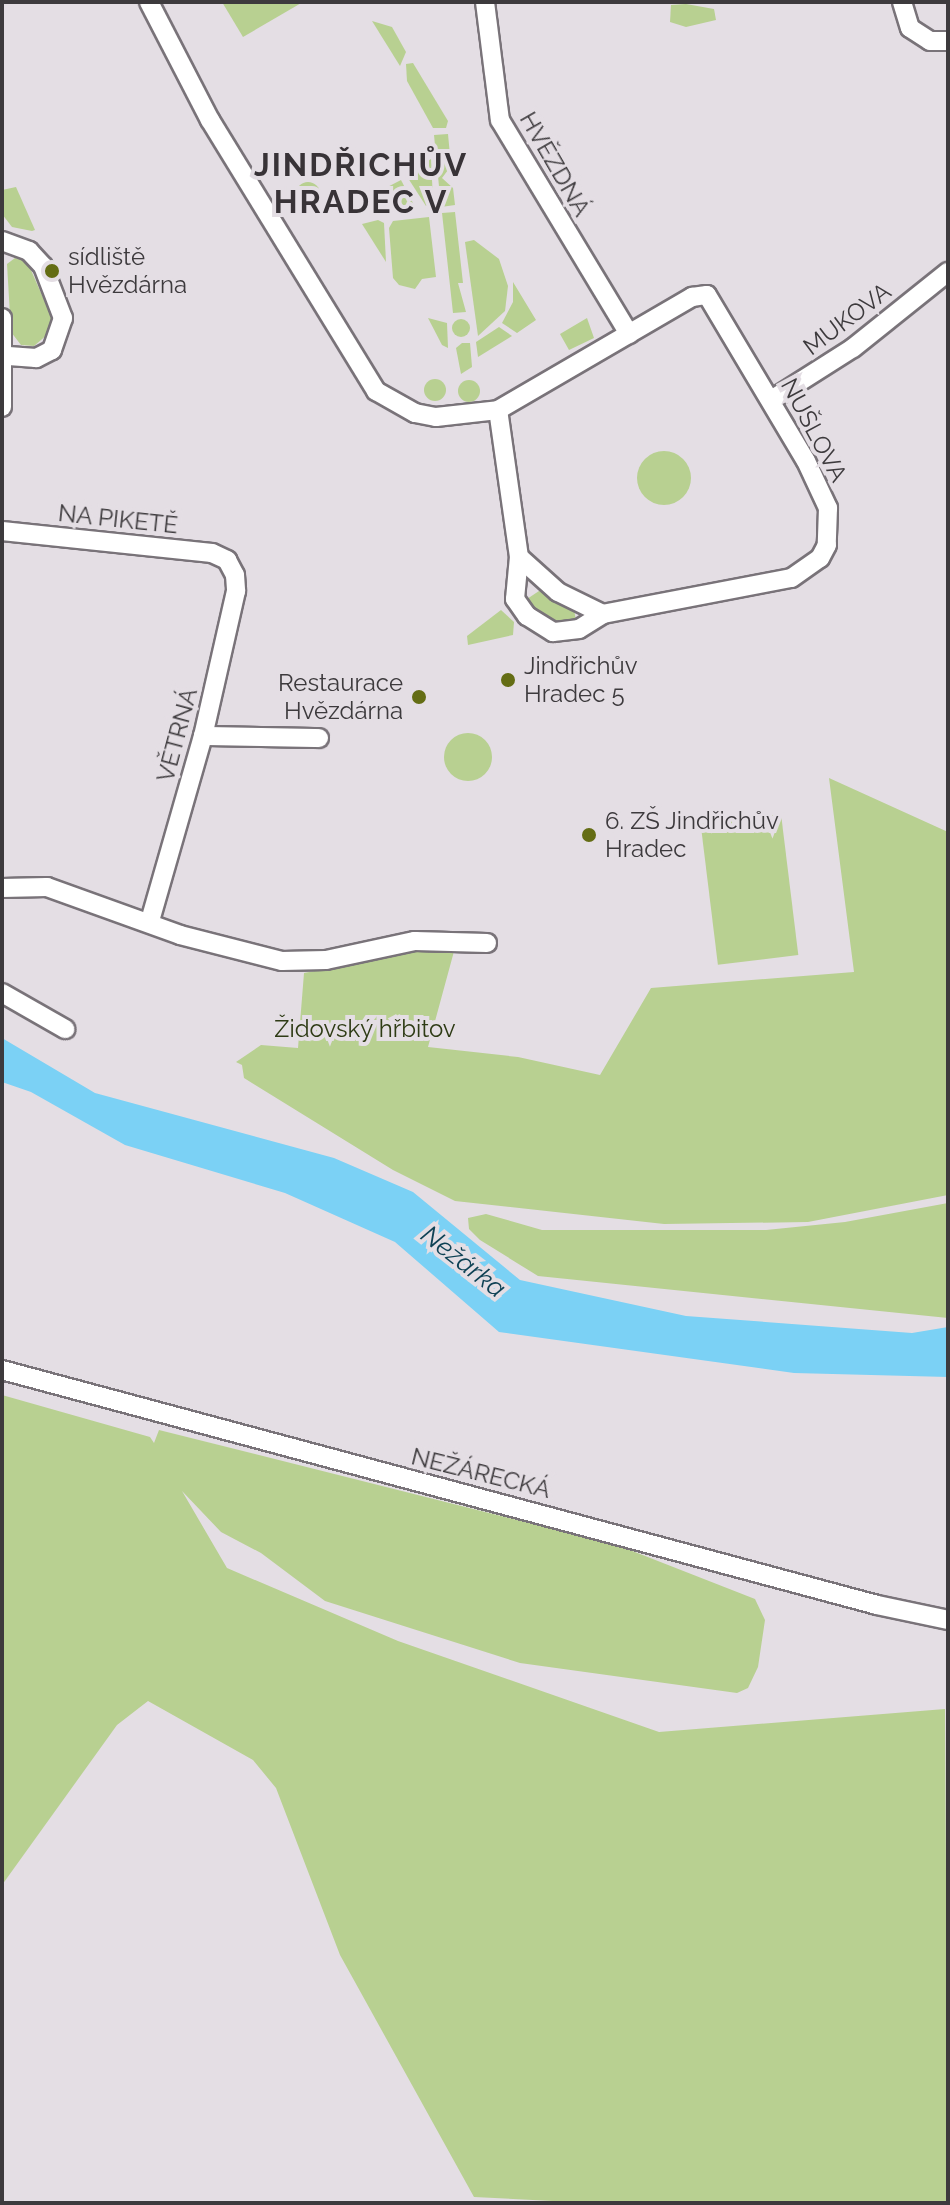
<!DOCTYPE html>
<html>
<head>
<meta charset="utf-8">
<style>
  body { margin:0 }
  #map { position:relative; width:950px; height:2205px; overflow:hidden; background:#e4dee4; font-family:Raleway,sans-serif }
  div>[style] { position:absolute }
  .green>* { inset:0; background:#b8d091; transform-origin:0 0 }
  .round { border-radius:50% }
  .water>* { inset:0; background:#7bd1f5 }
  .roads { filter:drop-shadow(2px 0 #797379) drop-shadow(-2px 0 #797379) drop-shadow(0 2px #797379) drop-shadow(0 -2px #797379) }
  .minor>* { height:18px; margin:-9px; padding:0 9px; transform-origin:9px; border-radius:9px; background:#fff }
  .dots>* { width:22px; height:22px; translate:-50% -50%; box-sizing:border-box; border:4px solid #e4dee4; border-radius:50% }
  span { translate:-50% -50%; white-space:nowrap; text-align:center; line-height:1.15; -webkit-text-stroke:8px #e4dee4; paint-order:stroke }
  .street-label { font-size:24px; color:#3d3a3d }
  .poi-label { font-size:24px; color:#3d3a3d }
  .left { translate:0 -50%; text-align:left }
  .right { translate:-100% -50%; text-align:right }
  .park-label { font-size:24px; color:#2e3b15 }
  .water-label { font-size:26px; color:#0e4154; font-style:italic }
  .district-label { font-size:32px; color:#383337; font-weight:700; letter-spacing:2px }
  .frame { position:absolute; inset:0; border:4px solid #3d3a3d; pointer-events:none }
</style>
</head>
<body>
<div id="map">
  <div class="green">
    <div style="clip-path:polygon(222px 2px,303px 2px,243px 37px)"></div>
    <div style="clip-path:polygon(686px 4px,714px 9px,716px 20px,686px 27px,670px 22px,671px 5px)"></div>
    <div style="clip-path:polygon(372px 21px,392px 27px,406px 52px,400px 66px)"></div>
    <div style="clip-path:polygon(413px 63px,448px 121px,446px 128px,433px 128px,407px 81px,406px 64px)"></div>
    <div style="clip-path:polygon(448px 134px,451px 166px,442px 178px,453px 188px,455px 205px,441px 207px,434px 135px)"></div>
    <div style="clip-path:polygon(431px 159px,433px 200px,426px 206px,406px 175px)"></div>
    <div style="clip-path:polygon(401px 180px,415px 207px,379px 211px,372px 195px)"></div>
    <div class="round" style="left:296px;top:182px;width:24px;height:24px"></div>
    <div style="clip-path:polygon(16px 187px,35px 230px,32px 231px,12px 227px,2px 214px,2px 190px)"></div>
    <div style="clip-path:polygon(455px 212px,463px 283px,458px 283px,466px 312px,453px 313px,442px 213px)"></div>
    <div style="clip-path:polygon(429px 217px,436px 277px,422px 279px,415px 289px,399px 285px,393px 278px,389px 228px,393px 221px)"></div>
    <div style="clip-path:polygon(378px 220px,384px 223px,386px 262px,362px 224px)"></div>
    <div style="clip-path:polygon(474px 240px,499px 259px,508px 286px,505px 311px,478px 336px,465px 242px)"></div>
    <div style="clip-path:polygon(15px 258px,27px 261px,52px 318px,48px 334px,34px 346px,21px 345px,11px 332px,7px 264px)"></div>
    <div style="clip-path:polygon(513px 282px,536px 320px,517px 333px,502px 323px,513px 302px)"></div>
    <div style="clip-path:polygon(428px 318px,447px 323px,448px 348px,442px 345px)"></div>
    <div style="clip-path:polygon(587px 318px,594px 338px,569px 350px,560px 334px)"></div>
    <div class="round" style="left:452px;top:319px;width:18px;height:18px"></div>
    <div style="clip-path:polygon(499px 327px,512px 336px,478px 357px,476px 342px)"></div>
    <div style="clip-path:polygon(462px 343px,470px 343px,472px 367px,461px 374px,456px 348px)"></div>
    <div class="round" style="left:424px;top:379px;width:22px;height:22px"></div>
    <div class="round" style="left:458px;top:380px;width:22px;height:22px"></div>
    <div class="round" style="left:637px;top:451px;width:54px;height:54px"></div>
    <div style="clip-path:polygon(542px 589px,574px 609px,576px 621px,557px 624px,524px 601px)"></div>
    <div style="clip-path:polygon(501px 610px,514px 622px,513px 635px,468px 645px,467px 636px)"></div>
    <div class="round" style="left:444px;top:733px;width:48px;height:48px"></div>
    <div style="clip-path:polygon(829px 778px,948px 832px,948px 1195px,808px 1222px,664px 1224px,455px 1201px,393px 1170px,244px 1078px,242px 1065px,236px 1062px,261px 1045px,298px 1048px,304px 973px,456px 944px,428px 1047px,518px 1057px,600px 1075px,651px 988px,854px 972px)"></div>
    <div style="left:781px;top:814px;width:142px;height:81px;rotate:83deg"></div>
    <div style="clip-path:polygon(948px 1203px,948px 1318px,538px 1276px,480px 1240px,469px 1229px,468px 1218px,486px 1214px,542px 1230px,766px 1230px,845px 1222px)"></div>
    <div style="clip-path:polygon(2px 1395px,150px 1437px,154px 1443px,159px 1430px,617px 1545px,755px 1599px,765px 1620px,758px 1667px,748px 1688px,737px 1693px,520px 1663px,325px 1601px,261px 1553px,221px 1532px,182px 1491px,227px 1568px,398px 1641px,659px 1732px,945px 1709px,948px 2203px,592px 2203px,474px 2197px,340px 1955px,276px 1788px,253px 1760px,148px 1701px,117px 1725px,2px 1885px)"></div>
  </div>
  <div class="water">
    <div style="clip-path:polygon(2px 1038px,95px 1093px,334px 1158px,413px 1192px,520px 1280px,686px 1316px,912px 1333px,948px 1327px,948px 1377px,794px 1373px,499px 1332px,395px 1242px,285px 1193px,125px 1145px,31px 1092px,2px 1082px)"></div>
  </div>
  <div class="roads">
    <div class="minor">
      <div style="left:149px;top:2px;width:133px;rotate:62.7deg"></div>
      <div style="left:210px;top:120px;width:318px;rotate:58.5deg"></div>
      <div style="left:376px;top:391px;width:45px;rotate:29.4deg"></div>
      <div style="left:415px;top:413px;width:21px;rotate:11deg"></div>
      <div style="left:436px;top:417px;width:62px;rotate:-6.4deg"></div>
      <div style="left:498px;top:410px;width:225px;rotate:-30.2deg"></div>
      <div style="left:692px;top:297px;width:15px;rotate:-8deg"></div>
      <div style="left:707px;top:295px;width:193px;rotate:59.2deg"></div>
      <div style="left:806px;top:461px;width:52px;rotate:64.9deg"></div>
      <div style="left:828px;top:508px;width:37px;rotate:92deg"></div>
      <div style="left:827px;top:545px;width:15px;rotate:118deg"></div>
      <div style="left:820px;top:558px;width:35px;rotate:145deg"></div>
      <div style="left:791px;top:578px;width:191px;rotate:169.2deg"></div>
      <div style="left:603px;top:614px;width:28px;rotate:148deg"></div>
      <div style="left:579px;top:629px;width:26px;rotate:173deg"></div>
      <div style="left:553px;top:632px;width:31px;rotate:-148deg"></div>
      <div style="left:527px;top:616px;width:21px;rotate:-125deg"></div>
      <div style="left:515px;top:599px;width:42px;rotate:-84.6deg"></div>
      <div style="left:519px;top:557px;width:148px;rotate:-98.1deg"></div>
      <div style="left:485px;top:2px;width:119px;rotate:82.8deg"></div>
      <div style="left:500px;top:120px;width:250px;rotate:58.9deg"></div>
      <div style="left:902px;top:2px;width:27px;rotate:73deg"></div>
      <div style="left:910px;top:28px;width:24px;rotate:33deg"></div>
      <div style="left:930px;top:41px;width:18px"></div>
      <div style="left:2px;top:241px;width:29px;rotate:20deg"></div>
      <div style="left:29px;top:251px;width:21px;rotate:47deg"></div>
      <div style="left:43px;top:266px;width:56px;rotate:69deg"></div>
      <div style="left:63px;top:318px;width:34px;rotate:109deg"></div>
      <div style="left:52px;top:350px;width:18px;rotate:153deg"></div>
      <div style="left:36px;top:358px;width:31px;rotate:-176deg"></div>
      <div style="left:2px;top:318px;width:89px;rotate:90deg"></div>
      <div style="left:771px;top:400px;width:97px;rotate:-32.4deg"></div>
      <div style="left:853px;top:348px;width:122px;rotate:-38.7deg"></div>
      <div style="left:2px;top:531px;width:211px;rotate:6deg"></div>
      <div style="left:212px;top:553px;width:17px;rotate:25deg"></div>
      <div style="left:227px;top:560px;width:17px;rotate:62deg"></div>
      <div style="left:235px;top:575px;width:16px;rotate:86deg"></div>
      <div style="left:236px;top:591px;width:149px;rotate:102.8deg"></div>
      <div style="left:203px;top:736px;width:192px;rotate:106deg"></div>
      <div style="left:519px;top:557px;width:52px;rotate:41.9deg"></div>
      <div style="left:558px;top:592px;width:50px;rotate:26.1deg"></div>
      <div style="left:203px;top:736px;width:116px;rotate:1deg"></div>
      <div style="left:2px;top:888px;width:45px;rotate:-1.3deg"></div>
      <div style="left:47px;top:887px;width:141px;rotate:19.8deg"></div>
      <div style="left:180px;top:935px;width:105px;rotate:14.3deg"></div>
      <div style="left:282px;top:961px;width:44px;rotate:-1.3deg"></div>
      <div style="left:326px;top:960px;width:91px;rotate:-12.1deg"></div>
      <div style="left:415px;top:941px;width:72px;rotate:1.6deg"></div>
      <div style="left:2px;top:993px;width:73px;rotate:29.7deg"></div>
      <div style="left:2px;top:1370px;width:906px;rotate:15.03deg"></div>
      <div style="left:877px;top:1605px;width:73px;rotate:11.9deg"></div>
    </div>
  </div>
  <div class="dots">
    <div style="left:52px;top:271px;background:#646d14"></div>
    <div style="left:508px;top:680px;background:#646d14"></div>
    <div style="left:419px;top:697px;background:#646d14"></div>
    <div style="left:589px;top:835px;background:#646d14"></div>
  </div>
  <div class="street-label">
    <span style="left:555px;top:164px;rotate:60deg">HVĚZDNÁ</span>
    <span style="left:847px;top:319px;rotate:-37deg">MUKOVA</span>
    <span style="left:814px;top:430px;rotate:62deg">NUŠLOVA</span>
    <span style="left:118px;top:519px;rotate:6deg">NA PIKETĚ</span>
    <span style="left:177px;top:735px;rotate:-75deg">VĚTRNÁ</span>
    <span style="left:481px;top:1473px;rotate:14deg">NEŽÁRECKÁ</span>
  </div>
  <div class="poi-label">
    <span class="left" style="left:68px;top:271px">sídliště<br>Hvězdárna</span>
    <span class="left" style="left:524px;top:680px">Jindřichův<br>Hradec 5</span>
    <span class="right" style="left:403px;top:697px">Restaurace<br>Hvězdárna</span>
    <span class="left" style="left:605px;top:835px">6. ZŠ Jindřichův<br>Hradec</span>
  </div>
  <div class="park-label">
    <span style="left:365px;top:1029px">Židovský hřbitov</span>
  </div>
  <div class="water-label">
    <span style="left:463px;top:1262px;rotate:38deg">Nežárka</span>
  </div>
  <div class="district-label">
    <span style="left:361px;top:184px">JINDŘICHŮV<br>HRADEC V</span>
  </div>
  <div class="frame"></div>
</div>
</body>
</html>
